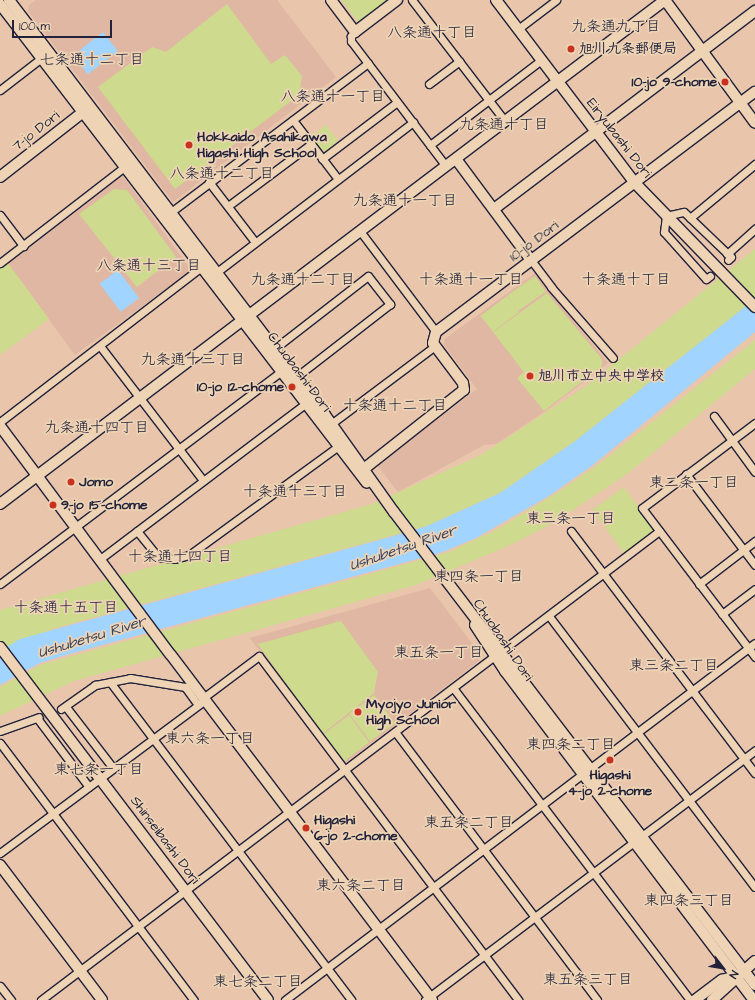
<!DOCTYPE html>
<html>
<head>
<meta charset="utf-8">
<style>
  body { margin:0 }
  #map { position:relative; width:755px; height:1000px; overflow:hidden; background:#e8c5ab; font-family:"Architects Daughter","Klee One",sans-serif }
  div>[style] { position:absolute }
  .built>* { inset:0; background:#e0b7a2; transform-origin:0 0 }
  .green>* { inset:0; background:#ceda8d; transform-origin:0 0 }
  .water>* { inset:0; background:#a1d4ff; transform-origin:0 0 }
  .street-tunnel>* { height:7px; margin-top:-3.5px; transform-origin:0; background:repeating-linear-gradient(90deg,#c0a495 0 7px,transparent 0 10.5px) }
  .roads { filter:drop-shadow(1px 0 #22223b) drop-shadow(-1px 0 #22223b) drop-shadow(0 1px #22223b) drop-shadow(0 -1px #22223b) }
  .street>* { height:7px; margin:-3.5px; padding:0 3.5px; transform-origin:3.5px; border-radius:3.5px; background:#eed4b5 }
  .secondary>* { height:10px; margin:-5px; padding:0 5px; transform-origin:5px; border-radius:5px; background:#eed4b5 }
  .dots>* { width:11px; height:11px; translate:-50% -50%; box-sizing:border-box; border:2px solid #eed4b5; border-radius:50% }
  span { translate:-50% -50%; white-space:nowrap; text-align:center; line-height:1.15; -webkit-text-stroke:3.5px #eed4b5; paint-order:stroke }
  .poi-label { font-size:14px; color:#22223b; font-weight:700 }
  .left { translate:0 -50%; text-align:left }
  .right { translate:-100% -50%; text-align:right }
  .street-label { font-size:14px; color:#22223b }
  .neighbourhood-label { font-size:15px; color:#22223b }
  .water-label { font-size:15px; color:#3b4662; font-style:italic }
  .north { position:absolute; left:703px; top:948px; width:40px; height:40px; -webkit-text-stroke:3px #eed4b5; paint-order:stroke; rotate:121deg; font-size:11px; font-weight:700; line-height:16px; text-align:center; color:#22223b }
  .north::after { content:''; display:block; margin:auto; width:14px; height:18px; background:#22223b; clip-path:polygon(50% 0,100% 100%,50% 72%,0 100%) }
  .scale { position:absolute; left:12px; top:20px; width:100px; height:18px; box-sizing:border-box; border:2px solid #22223b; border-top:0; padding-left:5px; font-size:12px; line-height:14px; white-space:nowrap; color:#22223b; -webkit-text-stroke:3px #eed4b5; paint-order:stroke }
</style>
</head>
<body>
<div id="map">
  <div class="built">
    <div style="clip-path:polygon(36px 0,277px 0,336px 77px,173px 202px,28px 11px,29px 5px)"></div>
    <div style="left:122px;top:175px;width:118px;height:144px;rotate:54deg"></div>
    <div style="clip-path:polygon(535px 273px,608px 363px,544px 412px,496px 444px,484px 445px,398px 492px,377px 465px,477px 389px,444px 345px,445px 339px)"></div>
    <div style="clip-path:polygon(430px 588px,480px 654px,479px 661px,345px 763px,342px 762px,250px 638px)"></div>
  </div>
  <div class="green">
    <div style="clip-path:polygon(341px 0,391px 0,360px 24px)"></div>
    <div style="clip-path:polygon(227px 4px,271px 64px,285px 55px,302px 76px,299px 95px,175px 189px,98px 87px,152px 47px,166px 52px)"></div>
    <div style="clip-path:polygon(326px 125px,338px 141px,326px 151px,321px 150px,311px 137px)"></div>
    <div style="clip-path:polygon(114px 189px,127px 190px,176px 257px,137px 287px,79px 214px)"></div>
    <div style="clip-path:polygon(755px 249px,755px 299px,574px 442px,500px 493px,427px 526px,55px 628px,0 651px,0 610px,372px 504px,481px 455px,586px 386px)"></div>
    <div style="clip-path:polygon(7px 262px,49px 319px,0 355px,0 267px)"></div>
    <div style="left:535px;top:276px;width:19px;height:34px;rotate:55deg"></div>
    <div style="clip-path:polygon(547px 293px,602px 359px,602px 366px,544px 411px,517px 378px,524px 372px,493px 332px)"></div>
    <div style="left:507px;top:296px;width:20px;height:33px;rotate:53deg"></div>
    <div style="clip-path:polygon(755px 340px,755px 369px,627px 474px,558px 520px,517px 542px,416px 585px,74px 681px,0 716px,0 687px,40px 665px,449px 552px,496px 530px,563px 489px,603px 461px)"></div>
    <div style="left:624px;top:487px;width:54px;height:39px;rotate:54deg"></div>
    <div style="clip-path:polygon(341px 621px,378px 672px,374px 693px,322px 734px,258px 644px)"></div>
    <div style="left:374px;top:695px;width:35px;height:31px;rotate:53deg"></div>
    <div style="left:349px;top:715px;width:34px;height:33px;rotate:53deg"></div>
  </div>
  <div class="water">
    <div style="left:103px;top:32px;width:24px;height:38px;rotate:52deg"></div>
    <div style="left:118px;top:270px;width:35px;height:23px;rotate:53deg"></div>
    <div style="clip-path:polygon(755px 299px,755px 332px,593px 465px,549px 496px,476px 538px,443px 552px,66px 655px,40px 663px,0 685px,0 651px,20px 639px,390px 537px,427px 526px,500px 493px,574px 442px)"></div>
  </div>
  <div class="street-tunnel">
    <div style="left:710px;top:276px;width:24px;rotate:-42deg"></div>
    <div style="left:39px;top:717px;width:23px;rotate:-20deg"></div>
  </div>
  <div class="roads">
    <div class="street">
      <div style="left:412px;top:0;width:153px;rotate:52.5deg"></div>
      <div style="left:518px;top:29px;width:48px;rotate:-37.3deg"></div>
      <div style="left:355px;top:32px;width:6px;rotate:135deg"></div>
      <div style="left:351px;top:36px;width:5px;rotate:90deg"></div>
      <div style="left:351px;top:41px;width:157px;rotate:52.8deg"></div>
      <div style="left:429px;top:84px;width:38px;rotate:-37deg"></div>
      <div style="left:0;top:90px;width:56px;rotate:-37.7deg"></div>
      <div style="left:293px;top:120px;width:74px;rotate:52.7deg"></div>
      <div style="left:430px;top:145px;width:140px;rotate:-37.4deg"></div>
      <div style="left:322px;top:159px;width:94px;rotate:-37.2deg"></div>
      <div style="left:209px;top:182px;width:76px;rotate:52.5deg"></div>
      <div style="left:228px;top:206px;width:104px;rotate:-36.8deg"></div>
      <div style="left:0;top:215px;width:39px;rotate:53deg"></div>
      <div style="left:167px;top:215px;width:252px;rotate:-37.1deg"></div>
      <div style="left:690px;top:218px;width:85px;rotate:-39.7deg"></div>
      <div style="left:360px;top:231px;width:126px;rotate:53deg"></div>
      <div style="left:727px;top:254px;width:38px;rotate:-42deg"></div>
      <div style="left:531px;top:260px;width:34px;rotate:53deg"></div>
      <div style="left:551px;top:287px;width:94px;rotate:48.9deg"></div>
      <div style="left:0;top:263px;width:162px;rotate:-37.7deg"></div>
      <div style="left:213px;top:275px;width:252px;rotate:-37.4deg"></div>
      <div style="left:710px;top:276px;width:5px;rotate:143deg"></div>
      <div style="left:706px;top:279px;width:63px;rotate:-131.8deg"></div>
      <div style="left:664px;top:232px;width:16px;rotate:-83deg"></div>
      <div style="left:666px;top:216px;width:18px;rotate:-13deg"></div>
      <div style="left:684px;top:212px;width:65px;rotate:43.8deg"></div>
      <div style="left:731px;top:257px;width:4px;rotate:135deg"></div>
      <div style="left:100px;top:346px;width:169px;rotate:52.5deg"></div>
      <div style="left:274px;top:349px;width:119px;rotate:-37.8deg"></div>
      <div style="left:368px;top:276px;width:36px;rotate:52deg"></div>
      <div style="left:390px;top:304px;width:119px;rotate:142.2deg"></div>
      <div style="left:714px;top:416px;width:69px;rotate:53.8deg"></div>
      <div style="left:0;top:422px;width:259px;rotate:-37.6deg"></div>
      <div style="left:755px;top:423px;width:141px;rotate:143deg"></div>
      <div style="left:642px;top:508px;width:187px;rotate:52.8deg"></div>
      <div style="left:327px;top:427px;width:135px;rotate:-36.9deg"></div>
      <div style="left:686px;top:474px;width:114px;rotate:52.8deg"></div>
      <div style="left:137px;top:531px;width:33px;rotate:51deg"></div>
      <div style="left:158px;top:557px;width:16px;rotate:7deg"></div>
      <div style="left:174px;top:559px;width:16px;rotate:-15deg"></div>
      <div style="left:189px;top:555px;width:188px;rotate:-36.1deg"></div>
      <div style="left:571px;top:531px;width:304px;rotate:52.8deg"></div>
      <div style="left:100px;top:559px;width:257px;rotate:-37.1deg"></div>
      <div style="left:0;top:584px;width:356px;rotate:-37.1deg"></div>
      <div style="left:699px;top:584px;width:71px;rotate:-37.5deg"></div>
      <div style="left:722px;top:614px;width:41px;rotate:-37.1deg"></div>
      <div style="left:549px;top:616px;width:340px;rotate:52.8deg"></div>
      <div style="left:110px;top:682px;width:399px;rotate:52.8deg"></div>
      <div style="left:454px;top:689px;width:390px;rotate:52.8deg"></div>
      <div style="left:203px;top:698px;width:70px;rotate:-36.9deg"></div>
      <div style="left:259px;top:656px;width:431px;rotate:53deg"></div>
      <div style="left:66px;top:707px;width:77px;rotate:52.4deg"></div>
      <div style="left:61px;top:709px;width:42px;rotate:-35.2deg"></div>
      <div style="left:95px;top:685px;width:36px;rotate:-11deg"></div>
      <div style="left:130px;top:678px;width:56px;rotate:9.3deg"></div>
      <div style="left:185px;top:687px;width:22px;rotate:54deg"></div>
      <div style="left:37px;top:718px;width:86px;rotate:53deg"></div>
      <div style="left:0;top:731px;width:41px;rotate:-19.7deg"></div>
      <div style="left:396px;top:733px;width:334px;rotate:53deg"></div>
      <div style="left:0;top:743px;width:322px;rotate:53deg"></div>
      <div style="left:0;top:853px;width:256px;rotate:-36.7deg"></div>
      <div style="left:0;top:986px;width:18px;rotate:52deg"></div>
      <div style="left:41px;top:1000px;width:776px;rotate:-37.19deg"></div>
      <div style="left:285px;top:1000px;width:590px;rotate:-37.22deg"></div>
      <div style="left:425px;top:1000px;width:414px;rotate:-37.1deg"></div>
    </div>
    <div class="secondary">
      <div style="left:9px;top:0;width:522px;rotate:52.71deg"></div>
      <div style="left:325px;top:415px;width:119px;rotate:54.6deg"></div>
      <div style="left:394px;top:512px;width:595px;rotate:52.65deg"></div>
      <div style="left:331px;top:0;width:40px;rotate:53deg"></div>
      <div style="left:355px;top:32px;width:53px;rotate:-37.3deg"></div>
      <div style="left:496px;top:0;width:230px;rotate:52.8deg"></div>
      <div style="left:635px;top:183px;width:173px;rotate:45.9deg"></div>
      <div style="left:665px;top:0;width:152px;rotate:53.8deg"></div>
      <div style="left:0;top:4px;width:603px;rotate:52.54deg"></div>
      <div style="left:456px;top:159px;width:126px;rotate:53.4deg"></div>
      <div style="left:0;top:177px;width:110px;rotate:-38deg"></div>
      <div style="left:494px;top:209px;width:328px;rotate:-37.2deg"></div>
      <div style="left:0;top:426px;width:284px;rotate:53.3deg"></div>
      <div style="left:360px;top:472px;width:132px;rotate:-38.3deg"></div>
      <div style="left:464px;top:390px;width:7px;rotate:-98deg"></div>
      <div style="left:463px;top:383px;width:50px;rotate:-126.9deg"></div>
      <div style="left:433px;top:343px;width:11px;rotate:-75deg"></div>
      <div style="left:436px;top:332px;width:399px;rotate:-37deg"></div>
      <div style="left:0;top:504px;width:834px;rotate:-37.16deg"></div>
      <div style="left:475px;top:625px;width:55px;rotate:56.9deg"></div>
      <div style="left:505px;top:671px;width:413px;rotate:52.9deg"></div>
      <div style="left:0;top:647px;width:443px;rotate:52.8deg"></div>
      <div style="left:171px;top:655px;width:433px;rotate:52.9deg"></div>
      <div style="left:0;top:865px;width:169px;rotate:52.9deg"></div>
      <div style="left:695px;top:1000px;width:34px;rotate:-37deg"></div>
      <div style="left:722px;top:980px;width:15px;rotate:-16deg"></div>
      <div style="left:712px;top:1000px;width:58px;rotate:-42.2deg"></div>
    </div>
  </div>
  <div class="dots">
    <div style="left:571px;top:49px;background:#c8321e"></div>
    <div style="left:725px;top:82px;background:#c8321e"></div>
    <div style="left:189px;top:145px;background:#c8321e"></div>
    <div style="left:530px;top:376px;background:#c8321e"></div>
    <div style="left:292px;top:387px;background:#c8321e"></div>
    <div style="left:71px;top:482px;background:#c8321e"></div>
    <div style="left:53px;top:505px;background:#c8321e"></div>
    <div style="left:358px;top:712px;background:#c8321e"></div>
    <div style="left:610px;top:760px;background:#c8321e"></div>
    <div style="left:306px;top:828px;background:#c8321e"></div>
  </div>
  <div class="poi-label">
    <span class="left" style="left:579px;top:49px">旭川九条郵便局</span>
    <span class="right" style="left:717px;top:82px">10-jo 9-chome</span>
    <span class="left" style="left:197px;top:145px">Hokkaido Asahikawa<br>Higashi High School</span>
    <span class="left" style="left:538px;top:376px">旭川市立中央中学校</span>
    <span class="right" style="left:284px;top:387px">10-jo 12-chome</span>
    <span class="left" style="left:79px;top:482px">Jomo</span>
    <span class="left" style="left:61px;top:505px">9-jo 15-chome</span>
    <span class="left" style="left:366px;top:712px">Myojyo Junior<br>High School</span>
    <span style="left:610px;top:783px">Higashi<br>4-jo 2-chome</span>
    <span class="left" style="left:314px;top:828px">Higashi<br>6-jo 2-chome</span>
  </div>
  <div class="street-label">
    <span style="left:36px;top:131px;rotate:-38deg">7-jo Dori</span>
    <span style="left:619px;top:138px;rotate:52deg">Eiryubashi Dori</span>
    <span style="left:534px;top:241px;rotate:-37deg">10-jo Dori</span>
    <span style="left:299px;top:372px;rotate:53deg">Chuobashi Dori</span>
    <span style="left:503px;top:640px;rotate:56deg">Chuobashi Dori</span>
    <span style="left:165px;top:840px;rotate:53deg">Shinseibashi Dori</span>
  </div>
  <div class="neighbourhood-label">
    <span style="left:616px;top:27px">九条通九丁目</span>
    <span style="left:432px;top:33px">八条通十丁目</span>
    <span style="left:92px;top:60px">七条通十二丁目</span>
    <span style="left:333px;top:97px">八条通十一丁目</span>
    <span style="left:504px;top:125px">九条通十丁目</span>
    <span style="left:222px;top:174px">八条通十二丁目</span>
    <span style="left:405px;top:201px">九条通十一丁目</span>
    <span style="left:149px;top:266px">八条通十三丁目</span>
    <span style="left:303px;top:280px">九条通十二丁目</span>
    <span style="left:471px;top:280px">十条通十一丁目</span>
    <span style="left:626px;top:280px">十条通十丁目</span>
    <span style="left:193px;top:360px">九条通十三丁目</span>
    <span style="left:395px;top:406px">十条通十二丁目</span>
    <span style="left:97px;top:428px">九条通十四丁目</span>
    <span style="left:694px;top:483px">東二条一丁目</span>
    <span style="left:295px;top:492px">十条通十三丁目</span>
    <span style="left:571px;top:519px">東三条一丁目</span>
    <span style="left:180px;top:557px">十条通十四丁目</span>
    <span style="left:479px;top:577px">東四条一丁目</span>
    <span style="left:66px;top:608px">十条通十五丁目</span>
    <span style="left:439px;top:653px">東五条一丁目</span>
    <span style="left:674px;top:666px">東三条二丁目</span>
    <span style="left:210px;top:739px">東六条一丁目</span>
    <span style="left:571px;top:745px">東四条二丁目</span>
    <span style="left:99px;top:770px">東七条一丁目</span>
    <span style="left:469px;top:823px">東五条二丁目</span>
    <span style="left:361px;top:886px">東六条二丁目</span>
    <span style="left:689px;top:901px">東四条三丁目</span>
    <span style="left:588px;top:980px">東五条三丁目</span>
    <span style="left:258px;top:982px">東七条二丁目</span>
  </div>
  <div class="water-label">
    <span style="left:403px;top:548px;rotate:-19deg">Ushubetsu River</span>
    <span style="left:92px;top:637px;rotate:-17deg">Ushubetsu River</span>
  </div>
  <div class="north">N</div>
  <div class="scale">100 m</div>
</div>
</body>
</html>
